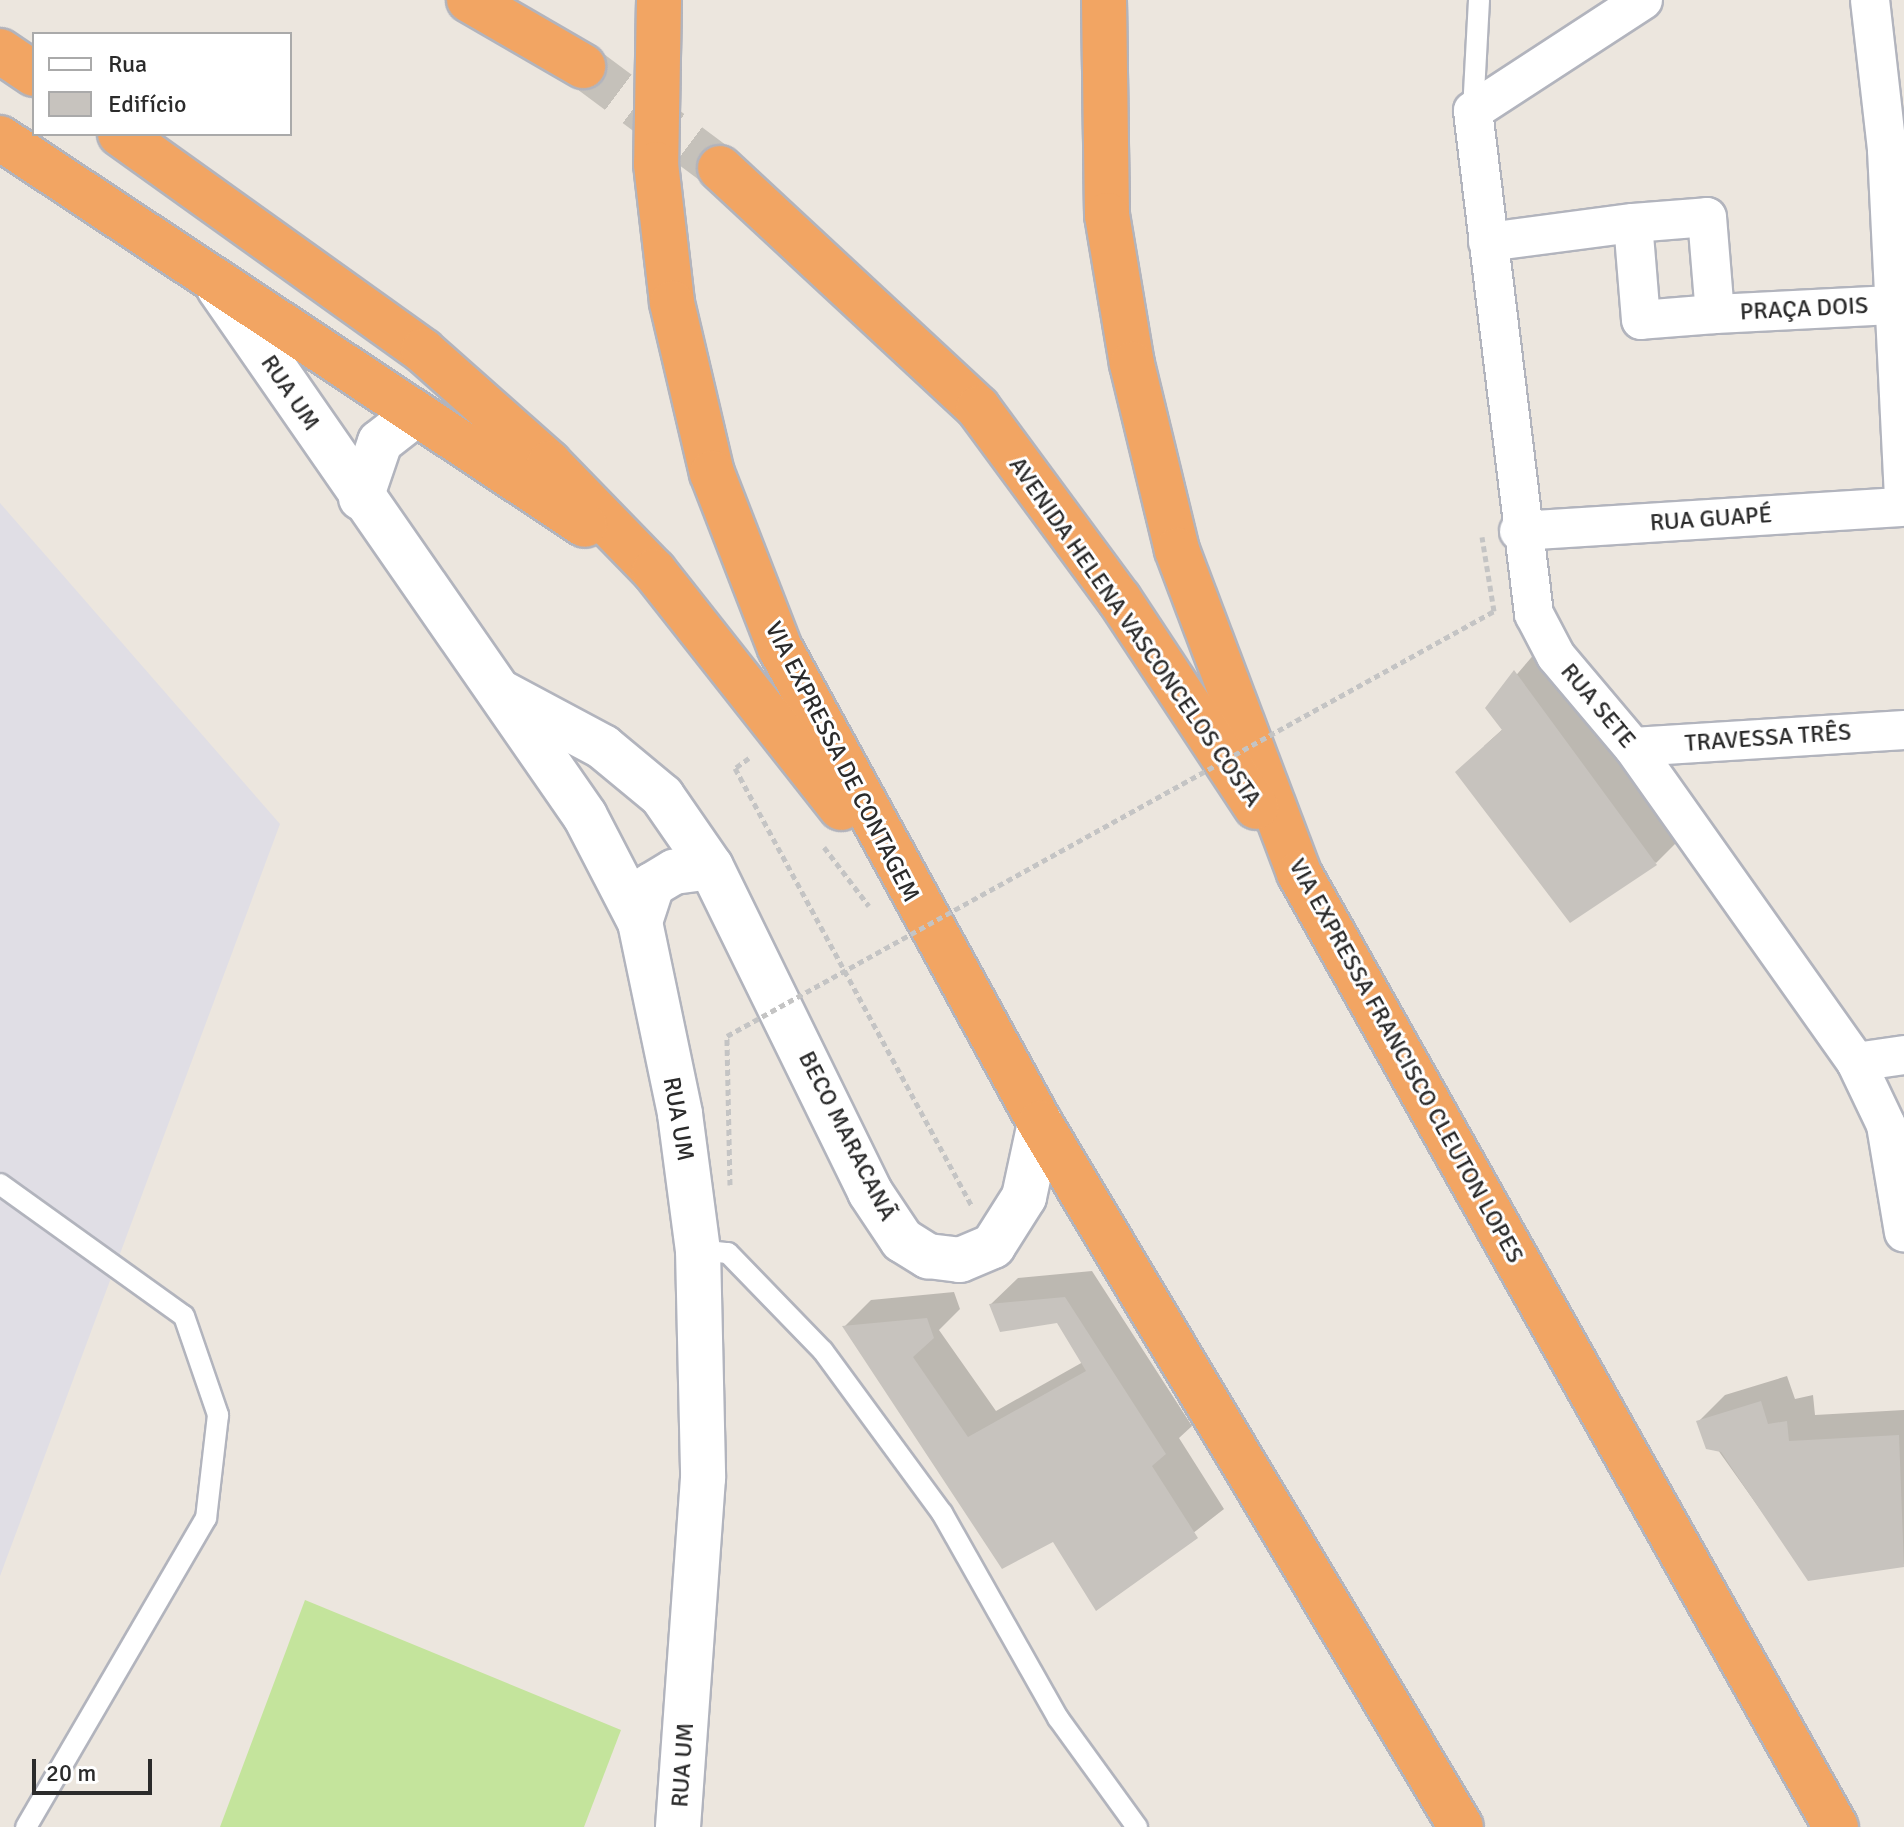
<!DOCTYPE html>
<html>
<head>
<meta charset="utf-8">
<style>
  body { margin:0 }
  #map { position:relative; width:1904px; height:1827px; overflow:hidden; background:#ece6de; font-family:Signika,sans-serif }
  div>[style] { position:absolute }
  .industrial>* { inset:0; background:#e0dee5 }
  .pitch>* { inset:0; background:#c4e49c }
  .shadow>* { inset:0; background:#0003 }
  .building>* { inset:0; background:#c7c3be }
  .highway-tunnel>* { height:44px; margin-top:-22px; transform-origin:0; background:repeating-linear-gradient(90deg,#c5c1ba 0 44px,transparent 0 66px) }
  .path>* { height:5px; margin-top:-2.5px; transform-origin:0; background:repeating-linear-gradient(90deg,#c4c4c4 0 6px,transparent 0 10px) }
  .roads { filter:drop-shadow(2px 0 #b2b4bd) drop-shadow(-2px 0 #b2b4bd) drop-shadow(0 2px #b2b4bd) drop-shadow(0 -2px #b2b4bd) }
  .lane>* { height:20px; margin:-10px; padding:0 10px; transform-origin:10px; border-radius:10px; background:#fff }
  .street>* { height:38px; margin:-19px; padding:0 19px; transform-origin:19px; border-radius:19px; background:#fff }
  .secondary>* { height:44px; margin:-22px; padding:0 22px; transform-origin:22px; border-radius:22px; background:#fff }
  .highway>* { height:44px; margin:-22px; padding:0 22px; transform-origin:22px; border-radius:22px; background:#f2a563 }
  .path-bridge>* { height:5px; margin-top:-2.5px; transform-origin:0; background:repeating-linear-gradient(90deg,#c4c4c4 0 6px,transparent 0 10px) }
  span { translate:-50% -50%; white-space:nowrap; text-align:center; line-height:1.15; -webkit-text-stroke:6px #fff; paint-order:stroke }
  .street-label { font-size:24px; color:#2b2b2b }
  .legend { position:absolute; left:32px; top:32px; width:260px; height:104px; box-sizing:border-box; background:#fff; border:2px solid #aaa; margin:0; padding:10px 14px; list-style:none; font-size:24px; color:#2b2b2b }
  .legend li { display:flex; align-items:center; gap:16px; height:40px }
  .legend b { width:40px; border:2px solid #aaa }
  .scale { position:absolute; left:32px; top:1759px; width:120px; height:36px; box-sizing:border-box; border:4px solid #2b2b2b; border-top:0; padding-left:10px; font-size:24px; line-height:28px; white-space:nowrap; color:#2b2b2b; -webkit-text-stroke:6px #fff; paint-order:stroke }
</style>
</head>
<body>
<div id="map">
  <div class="industrial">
    <div style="clip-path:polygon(0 503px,280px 824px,0 1576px)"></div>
  </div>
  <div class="pitch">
    <div style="clip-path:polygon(305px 1600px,621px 1730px,584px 1827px,220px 1827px)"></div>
  </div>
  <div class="shadow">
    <div style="clip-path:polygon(1542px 645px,1682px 837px,1656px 863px,1484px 746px,1504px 728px,1488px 708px)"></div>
    <div style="clip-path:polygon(1092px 1271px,1192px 1426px,1179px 1438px,1224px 1509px,1097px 1608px,1053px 1540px,845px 1326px,871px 1300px,954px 1292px,960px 1309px,939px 1330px,996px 1411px,1083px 1362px,1058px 1320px,991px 1304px,1018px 1278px)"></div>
    <div style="clip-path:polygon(1787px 1376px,1795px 1399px,1813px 1395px,1815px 1415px,1904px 1410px,1904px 1564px,1809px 1578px,1698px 1422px,1725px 1395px)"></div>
  </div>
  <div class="building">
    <div style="clip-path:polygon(1514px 670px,1657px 865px,1570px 923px,1455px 772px,1502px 730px,1485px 708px)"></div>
    <div style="clip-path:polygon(1065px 1297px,1166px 1454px,1152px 1466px,1198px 1538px,1096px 1611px,1053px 1542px,1002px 1569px,842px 1326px,927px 1318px,934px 1338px,913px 1357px,968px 1437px,1086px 1371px,1057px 1323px,1000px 1332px,989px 1304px)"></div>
    <div style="clip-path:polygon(1761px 1401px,1768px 1424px,1787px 1421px,1789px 1441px,1899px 1435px,1904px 1567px,1808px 1581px,1721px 1452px,1706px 1449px,1696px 1421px)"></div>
  </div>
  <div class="highway-tunnel">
    <div style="left:583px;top:66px;width:171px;rotate:36.7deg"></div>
  </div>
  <div class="path">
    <div style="left:749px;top:758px;width:17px;rotate:144deg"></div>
    <div style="left:735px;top:768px;width:497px;rotate:61.6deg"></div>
    <div style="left:824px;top:847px;width:74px;rotate:52.7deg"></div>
  </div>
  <div class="roads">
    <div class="lane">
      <div style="left:1473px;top:111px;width:111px;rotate:-86.9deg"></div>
      <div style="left:0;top:1184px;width:226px;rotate:35.7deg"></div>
      <div style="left:184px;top:1316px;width:105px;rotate:71deg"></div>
      <div style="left:218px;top:1415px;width:104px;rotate:96.6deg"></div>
      <div style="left:206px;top:1518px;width:358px;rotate:120.2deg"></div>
      <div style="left:698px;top:1250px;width:30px;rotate:6deg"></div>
      <div style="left:728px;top:1253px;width:136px;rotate:45.9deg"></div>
      <div style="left:823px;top:1351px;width:201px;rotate:53.7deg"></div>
      <div style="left:942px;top:1513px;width:236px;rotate:60.5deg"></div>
      <div style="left:1058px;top:1718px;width:135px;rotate:54.1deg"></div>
    </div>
    <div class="street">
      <div style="left:1643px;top:0;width:203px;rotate:146.9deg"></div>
      <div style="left:1473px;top:111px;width:507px;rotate:83.09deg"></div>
      <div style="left:1534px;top:614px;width:47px;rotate:62.4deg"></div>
      <div style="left:1556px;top:656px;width:119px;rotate:49.8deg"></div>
      <div style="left:1633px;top:747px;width:386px;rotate:54.7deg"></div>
      <div style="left:1856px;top:1062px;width:70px;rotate:64.5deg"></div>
      <div style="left:1886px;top:1125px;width:109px;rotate:80.5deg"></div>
      <div style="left:1870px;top:0;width:151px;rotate:83.5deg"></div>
      <div style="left:1887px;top:150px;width:353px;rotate:87.2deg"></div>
      <div style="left:1488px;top:242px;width:146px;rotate:-7.5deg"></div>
      <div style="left:1633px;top:223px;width:74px;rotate:-4.6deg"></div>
      <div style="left:1707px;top:217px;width:97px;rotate:85.3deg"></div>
      <div style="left:1715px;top:314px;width:74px;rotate:175.4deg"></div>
      <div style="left:1641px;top:320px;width:97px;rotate:-94.7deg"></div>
      <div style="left:1715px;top:314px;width:178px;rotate:-2.9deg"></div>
      <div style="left:1519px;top:531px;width:386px;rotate:-3.6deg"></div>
      <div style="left:1633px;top:747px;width:272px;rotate:-3.6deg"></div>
      <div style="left:1856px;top:1062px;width:49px;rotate:-8.3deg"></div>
    </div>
    <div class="secondary">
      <div style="left:219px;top:288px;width:642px;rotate:55.27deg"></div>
      <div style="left:585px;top:816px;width:119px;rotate:62.6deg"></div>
      <div style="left:640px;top:922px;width:196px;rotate:78.2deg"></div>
      <div style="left:680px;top:1114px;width:137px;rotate:82.5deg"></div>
      <div style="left:698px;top:1250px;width:228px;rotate:88.7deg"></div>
      <div style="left:703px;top:1478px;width:350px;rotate:94.1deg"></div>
      <div style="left:361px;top:498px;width:59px;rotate:-71.3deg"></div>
      <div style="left:380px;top:442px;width:46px;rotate:-37.9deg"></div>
      <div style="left:502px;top:693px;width:115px;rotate:28.1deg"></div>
      <div style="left:603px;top:747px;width:77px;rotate:39.7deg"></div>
      <div style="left:662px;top:796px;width:86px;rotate:55.4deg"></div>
      <div style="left:640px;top:922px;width:39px;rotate:-72deg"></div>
      <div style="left:652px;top:885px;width:26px;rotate:-31deg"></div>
      <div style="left:674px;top:872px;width:37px;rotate:-8deg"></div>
      <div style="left:711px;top:867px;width:362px;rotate:63.9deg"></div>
      <div style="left:870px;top:1192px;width:58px;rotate:56.3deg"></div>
      <div style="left:902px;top:1240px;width:31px;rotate:32deg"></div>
      <div style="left:928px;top:1256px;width:32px;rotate:7deg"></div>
      <div style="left:960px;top:1260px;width:36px;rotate:-23deg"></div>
      <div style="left:993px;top:1246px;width:58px;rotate:-57.7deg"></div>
      <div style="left:1024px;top:1197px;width:76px;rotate:-77.8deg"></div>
    </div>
    <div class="highway">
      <div style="left:469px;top:0;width:132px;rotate:30.1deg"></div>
      <div style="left:659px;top:0;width:164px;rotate:91deg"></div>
      <div style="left:656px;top:164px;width:140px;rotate:83.4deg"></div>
      <div style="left:672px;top:303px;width:175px;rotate:76.8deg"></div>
      <div style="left:712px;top:473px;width:188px;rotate:68.8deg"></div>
      <div style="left:780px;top:648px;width:542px;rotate:61.31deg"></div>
      <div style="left:1040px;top:1123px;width:820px;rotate:59.12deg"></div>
      <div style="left:1104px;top:0;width:215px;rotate:89.2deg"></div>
      <div style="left:1107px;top:215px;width:151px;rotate:80.5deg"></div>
      <div style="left:1132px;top:364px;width:191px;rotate:76.4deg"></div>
      <div style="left:1177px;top:550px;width:345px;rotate:69.3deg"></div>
      <div style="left:1299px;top:873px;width:1095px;rotate:60.63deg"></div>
      <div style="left:0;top:51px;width:41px;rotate:34.1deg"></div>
      <div style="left:120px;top:134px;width:373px;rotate:35.6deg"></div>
      <div style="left:423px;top:351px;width:169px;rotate:41.6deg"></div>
      <div style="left:549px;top:463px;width:151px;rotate:45.8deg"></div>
      <div style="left:654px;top:571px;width:302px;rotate:51.7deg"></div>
      <div style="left:0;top:138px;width:701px;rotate:33.49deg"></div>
      <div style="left:720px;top:168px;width:352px;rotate:42.9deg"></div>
      <div style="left:978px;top:408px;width:237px;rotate:53.6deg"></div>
      <div style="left:1119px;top:599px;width:249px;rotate:56.6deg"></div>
    </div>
  </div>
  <div class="path-bridge">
    <div style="left:730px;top:1185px;width:149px;rotate:-91.2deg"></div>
    <div style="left:727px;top:1036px;width:877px;rotate:-28.99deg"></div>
    <div style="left:1494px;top:611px;width:75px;rotate:-99.2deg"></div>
  </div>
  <div class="street-label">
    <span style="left:1804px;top:309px;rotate:-3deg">PRAÇA DOIS</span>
    <span style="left:290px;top:393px;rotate:56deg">RUA UM</span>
    <span style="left:1711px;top:519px;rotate:-4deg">RUA GUAPÉ</span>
    <span style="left:1135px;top:632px;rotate:55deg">AVENIDA HELENA VASCONCELOS COSTA</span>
    <span style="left:1598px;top:706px;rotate:50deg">RUA SETE</span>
    <span style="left:1768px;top:738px;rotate:-4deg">TRAVESSA TRÊS</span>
    <span style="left:842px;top:762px;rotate:63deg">VIA EXPRESSA DE CONTAGEM</span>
    <span style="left:1406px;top:1061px;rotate:61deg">VIA EXPRESSA FRANCISCO CLEUTON LOPES</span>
    <span style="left:678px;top:1119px;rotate:80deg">RUA UM</span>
    <span style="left:847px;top:1136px;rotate:63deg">BECO MARACANÃ</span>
    <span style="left:683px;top:1765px;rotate:-86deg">RUA UM</span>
  </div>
  <ul class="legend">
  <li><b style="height:10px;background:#fff"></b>Rua</li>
  <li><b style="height:22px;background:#c7c3be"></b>Edifício</li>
  </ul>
  <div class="scale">20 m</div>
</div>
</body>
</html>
